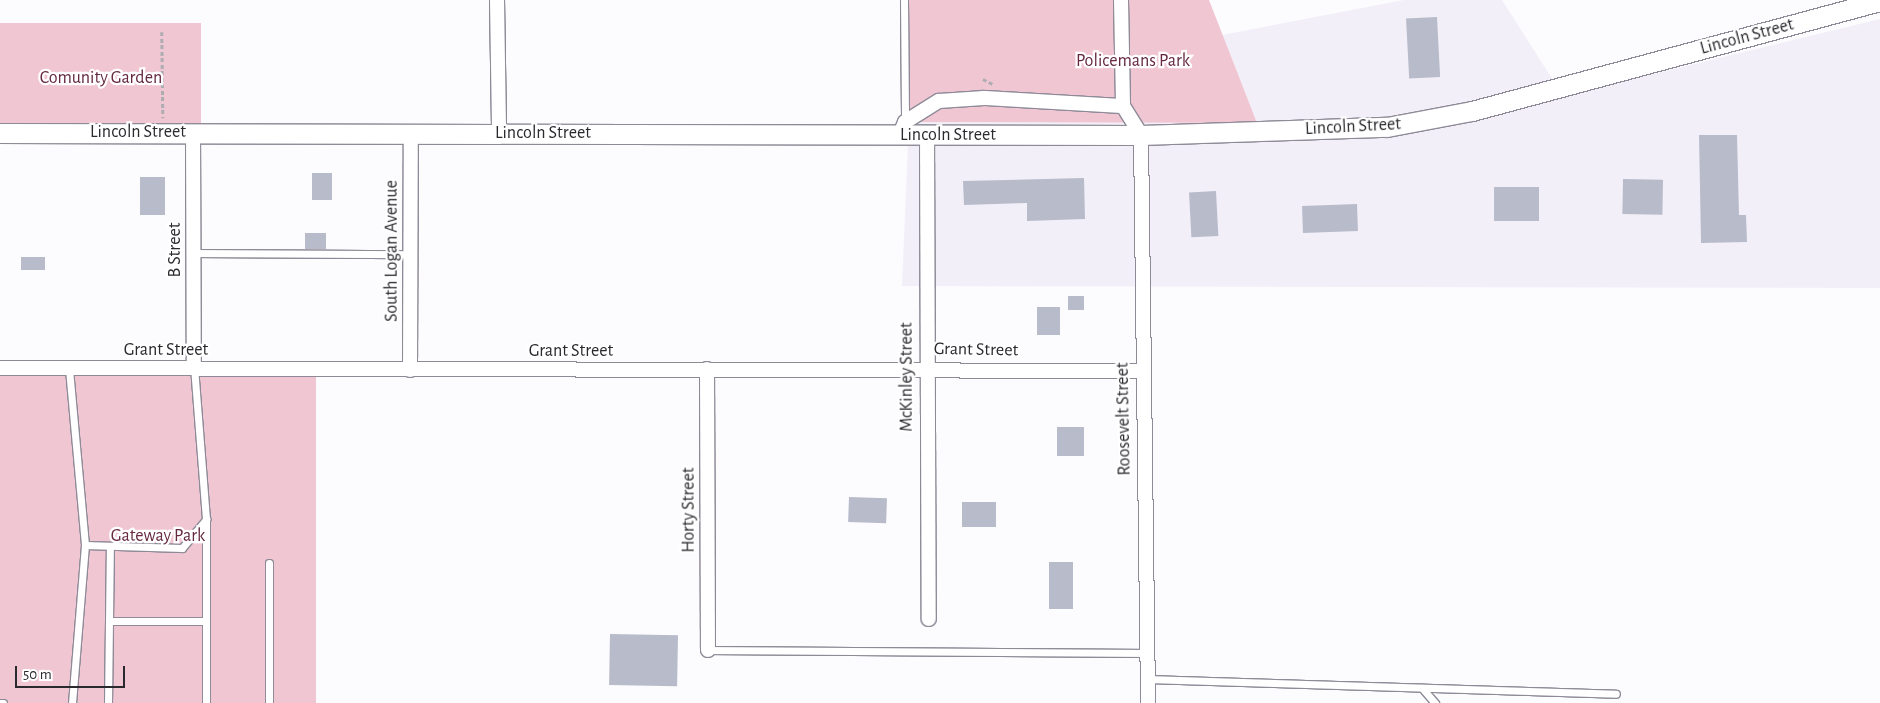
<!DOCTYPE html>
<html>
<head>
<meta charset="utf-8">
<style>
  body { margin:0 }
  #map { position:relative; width:1880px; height:703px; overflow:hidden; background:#fcfbfe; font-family:"Alegreya Sans",sans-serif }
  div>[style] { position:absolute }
  .built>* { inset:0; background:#f2eff8 }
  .green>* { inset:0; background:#f1c6d3; transform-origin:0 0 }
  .building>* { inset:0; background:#b7bbca; transform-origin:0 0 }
  .path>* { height:2.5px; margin-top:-1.25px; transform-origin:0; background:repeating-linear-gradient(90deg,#adacb0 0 4px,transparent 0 6.5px) }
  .roads { filter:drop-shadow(1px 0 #8e8a97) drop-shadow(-1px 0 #8e8a97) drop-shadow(0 1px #8e8a97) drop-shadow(0 -1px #8e8a97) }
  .service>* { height:7px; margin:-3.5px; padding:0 3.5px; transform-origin:3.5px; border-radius:3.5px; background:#fff }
  .minor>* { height:14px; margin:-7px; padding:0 7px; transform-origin:7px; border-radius:7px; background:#fff }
  .secondary>* { height:19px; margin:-9.5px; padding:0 9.5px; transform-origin:9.5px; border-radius:9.5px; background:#fff }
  span { translate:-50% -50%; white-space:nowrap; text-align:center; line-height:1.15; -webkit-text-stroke:4.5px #fff; paint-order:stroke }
  .street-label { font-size:18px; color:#2a292e }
  .park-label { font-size:18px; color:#652840 }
  .scale { position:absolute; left:15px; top:666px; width:110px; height:22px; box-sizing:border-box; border:2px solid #2a292e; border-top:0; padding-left:6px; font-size:15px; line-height:18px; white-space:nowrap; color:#2a292e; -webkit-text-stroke:4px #fff; paint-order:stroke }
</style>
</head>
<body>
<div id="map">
  <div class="built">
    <div style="clip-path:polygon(1404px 0,1502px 0,1563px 96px,1880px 19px,1880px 288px,902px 286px,909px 122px,1257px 123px,1222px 35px)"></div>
  </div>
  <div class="green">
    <div style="clip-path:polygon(909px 0,1209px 0,1257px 123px,909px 122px)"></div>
    <div style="left:201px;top:23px;width:109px;height:201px;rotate:90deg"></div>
    <div style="left:0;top:369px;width:316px;height:334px"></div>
  </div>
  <div class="building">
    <div style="left:1437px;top:17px;width:60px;height:31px;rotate:87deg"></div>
    <div style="clip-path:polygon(1699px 135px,1737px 135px,1739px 215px,1746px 215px,1747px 242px,1701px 243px)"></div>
    <div style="left:312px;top:173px;width:20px;height:27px"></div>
    <div style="left:140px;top:177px;width:25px;height:38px"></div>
    <div style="clip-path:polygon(1084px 178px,1085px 219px,1027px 221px,1027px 203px,964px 205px,963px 181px)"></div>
    <div style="left:1623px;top:179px;width:40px;height:35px;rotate:1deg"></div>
    <div style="left:1494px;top:187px;width:45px;height:34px"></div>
    <div style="left:1216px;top:191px;width:45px;height:27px;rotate:87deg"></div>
    <div style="left:1357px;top:204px;width:27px;height:55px;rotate:88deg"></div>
    <div style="left:305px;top:233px;width:21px;height:16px"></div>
    <div style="left:21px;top:257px;width:24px;height:13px"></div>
    <div style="left:1068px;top:296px;width:16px;height:14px"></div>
    <div style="left:1037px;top:307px;width:23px;height:28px"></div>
    <div style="left:1057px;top:427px;width:27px;height:29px"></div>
    <div style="left:849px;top:497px;width:38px;height:25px;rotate:2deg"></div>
    <div style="left:962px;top:502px;width:34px;height:25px"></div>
    <div style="left:1049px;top:562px;width:24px;height:47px"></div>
    <div style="left:610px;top:634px;width:68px;height:51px;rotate:1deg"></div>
  </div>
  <div class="path">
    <div style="left:162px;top:32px;width:86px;rotate:89.3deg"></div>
    <div style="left:983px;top:79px;width:11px;rotate:27deg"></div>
  </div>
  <div class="roads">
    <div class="service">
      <div style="left:904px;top:0;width:122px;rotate:89.5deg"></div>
      <div style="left:194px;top:253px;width:216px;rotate:0.3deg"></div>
      <div style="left:69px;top:369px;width:177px;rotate:84.8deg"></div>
      <div style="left:85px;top:545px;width:97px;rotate:1.8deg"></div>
      <div style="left:182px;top:548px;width:38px;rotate:-50deg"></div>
      <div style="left:206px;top:519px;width:151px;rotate:-94.5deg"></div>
      <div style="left:206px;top:519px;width:184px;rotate:90deg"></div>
      <div style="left:269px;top:563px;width:140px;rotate:90deg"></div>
      <div style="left:109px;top:621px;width:97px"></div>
      <div style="left:708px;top:650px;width:437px;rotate:0.4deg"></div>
      <div style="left:1147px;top:679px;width:469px;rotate:1.8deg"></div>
      <div style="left:1422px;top:688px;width:20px;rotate:49deg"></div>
      <div style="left:0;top:703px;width:3px"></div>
      <div style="left:72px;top:703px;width:159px;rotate:-85.3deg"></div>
      <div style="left:108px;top:703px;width:157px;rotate:-89.3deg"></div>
    </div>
    <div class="minor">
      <div style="left:497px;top:0;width:132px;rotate:89.1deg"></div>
      <div style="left:1121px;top:0;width:106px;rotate:88.9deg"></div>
      <div style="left:1123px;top:106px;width:34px;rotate:58deg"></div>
      <div style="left:1141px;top:135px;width:568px;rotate:89.29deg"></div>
      <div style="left:193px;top:132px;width:236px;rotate:89.8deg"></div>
      <div style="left:900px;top:134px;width:13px;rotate:-67deg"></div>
      <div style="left:905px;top:122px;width:40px;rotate:-32deg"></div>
      <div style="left:939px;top:101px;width:45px;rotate:-3.8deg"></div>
      <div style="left:984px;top:98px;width:139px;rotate:3.3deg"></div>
      <div style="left:927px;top:135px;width:484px;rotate:89.8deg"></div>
      <div style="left:0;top:368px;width:1142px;rotate:0.15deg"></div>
      <div style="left:707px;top:369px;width:281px;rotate:89.8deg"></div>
      <div style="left:410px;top:370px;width:238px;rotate:-89.8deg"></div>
    </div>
    <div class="secondary">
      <div style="left:0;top:133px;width:1141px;rotate:0.1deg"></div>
      <div style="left:1141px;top:135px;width:246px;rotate:-1.9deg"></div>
      <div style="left:1387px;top:127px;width:86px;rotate:-10.7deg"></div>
      <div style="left:1472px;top:111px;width:423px;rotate:-15.1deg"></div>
    </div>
  </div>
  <div class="street-label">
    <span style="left:1747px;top:37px;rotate:-15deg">Lincoln Street</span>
    <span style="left:1353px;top:127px;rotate:-3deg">Lincoln Street</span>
    <span style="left:138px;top:132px">Lincoln Street</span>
    <span style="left:543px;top:133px">Lincoln Street</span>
    <span style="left:948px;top:135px">Lincoln Street</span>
    <span style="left:175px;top:250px;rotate:-90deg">B Street</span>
    <span style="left:392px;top:251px;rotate:-90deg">South Logan Avenue</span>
    <span style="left:166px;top:350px">Grant Street</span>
    <span style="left:976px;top:350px;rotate:1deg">Grant Street</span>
    <span style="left:571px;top:351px">Grant Street</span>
    <span style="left:907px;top:377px;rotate:-90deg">McKinley Street</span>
    <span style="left:1124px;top:419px;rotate:-91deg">Roosevelt Street</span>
    <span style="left:689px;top:510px;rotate:-90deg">Horty Street</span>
  </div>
  <div class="park-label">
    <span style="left:1133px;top:61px">Policemans Park</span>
    <span style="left:101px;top:78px">Comunity Garden</span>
    <span style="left:158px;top:536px">Gateway Park</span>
  </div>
  <div class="scale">50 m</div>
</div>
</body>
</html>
